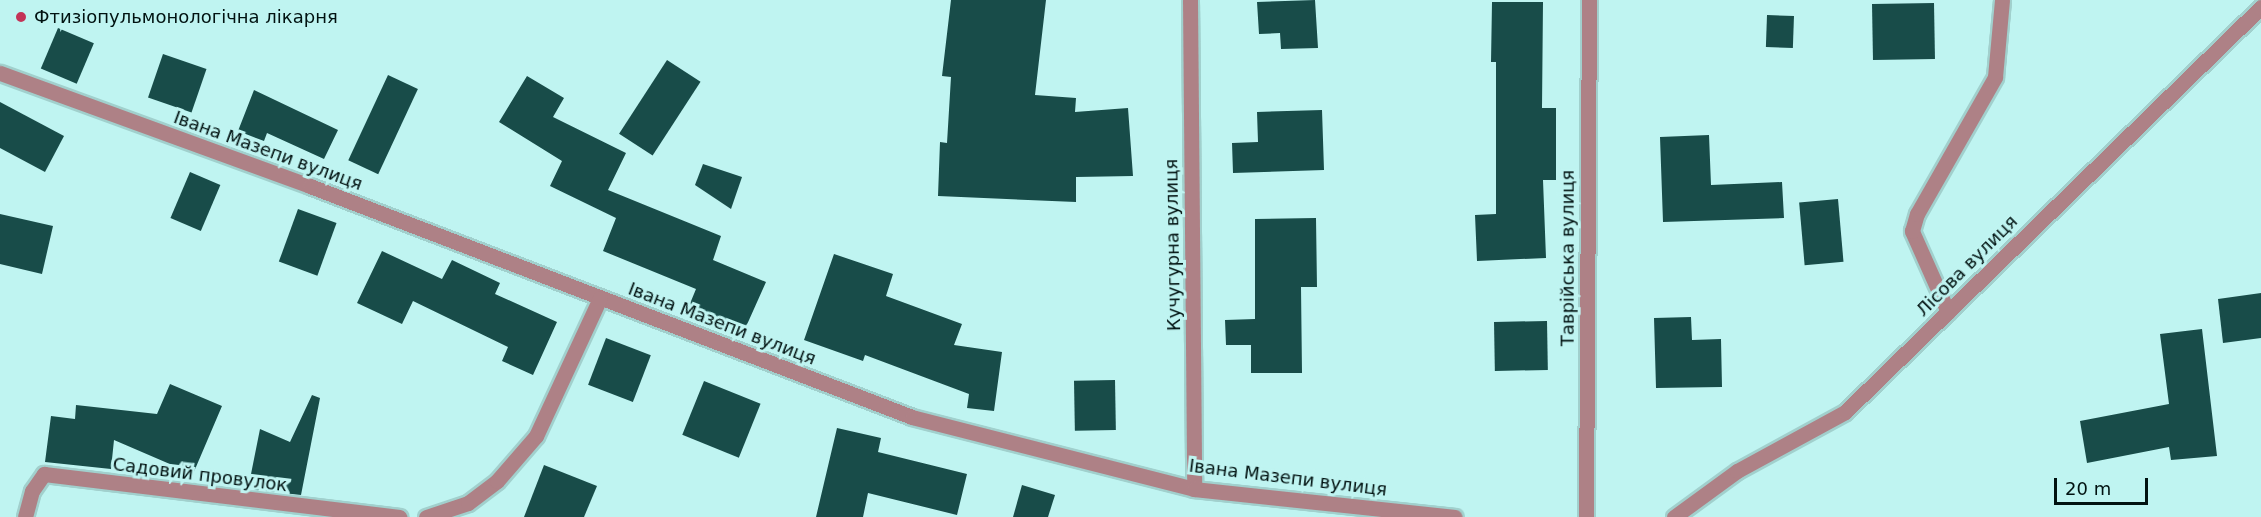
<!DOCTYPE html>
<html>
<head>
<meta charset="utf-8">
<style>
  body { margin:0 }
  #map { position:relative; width:2261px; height:517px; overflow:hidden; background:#bff4f1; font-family:"DejaVu Sans",sans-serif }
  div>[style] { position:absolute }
  .building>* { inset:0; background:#184c49; transform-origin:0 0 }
  .roads { filter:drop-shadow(2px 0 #a1d0cd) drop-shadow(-2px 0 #a1d0cd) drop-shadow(0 2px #a1d0cd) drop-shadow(0 -2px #a1d0cd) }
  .minor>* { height:15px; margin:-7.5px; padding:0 7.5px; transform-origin:7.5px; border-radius:7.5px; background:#ae8186 }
  .dots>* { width:16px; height:16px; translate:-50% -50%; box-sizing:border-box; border:3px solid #bff4f1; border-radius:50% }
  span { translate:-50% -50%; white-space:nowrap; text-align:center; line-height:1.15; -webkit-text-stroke:6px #bff4f1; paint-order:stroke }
  .poi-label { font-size:18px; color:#011211 }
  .left { translate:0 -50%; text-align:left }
  .street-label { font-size:18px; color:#011211 }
  .scale { position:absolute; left:2054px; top:478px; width:94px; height:27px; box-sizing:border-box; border:3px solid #011211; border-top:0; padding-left:8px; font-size:18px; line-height:21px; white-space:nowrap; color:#011211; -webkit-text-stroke:4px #bff4f1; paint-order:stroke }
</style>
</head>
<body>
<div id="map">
  <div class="building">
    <div style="clip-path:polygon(951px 0,1046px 0,1035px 95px,1076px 98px,1075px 112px,1128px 108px,1133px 176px,1076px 177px,1076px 202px,938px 196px,940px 142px,947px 143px,951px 77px,942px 76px)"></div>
    <div style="clip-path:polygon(1315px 0,1318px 48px,1281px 49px,1280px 33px,1259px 34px,1257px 2px)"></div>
    <div style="clip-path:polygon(1492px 2px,1543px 2px,1542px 108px,1556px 108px,1556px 180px,1543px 180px,1546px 258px,1477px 261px,1475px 215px,1496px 214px,1496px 62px,1491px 62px)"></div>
    <div style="left:1934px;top:3px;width:56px;height:62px;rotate:89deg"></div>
    <div style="left:1767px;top:15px;width:27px;height:32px;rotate:2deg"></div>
    <div style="left:58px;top:28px;width:39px;height:44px;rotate:23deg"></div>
    <div style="left:163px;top:54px;width:46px;height:46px;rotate:19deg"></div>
    <div style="left:667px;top:60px;width:40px;height:88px;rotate:33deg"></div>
    <div style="left:388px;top:75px;width:33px;height:94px;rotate:25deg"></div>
    <div style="clip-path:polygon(527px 76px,564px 98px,553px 117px,626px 153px,608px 190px,721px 236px,713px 260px,766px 282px,745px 329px,689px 306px,696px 289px,603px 251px,616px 218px,550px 186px,562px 161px,499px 122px)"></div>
    <div style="clip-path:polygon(254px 90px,338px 130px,324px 159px,267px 133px,264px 141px,238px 131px)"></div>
    <div style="clip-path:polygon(0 102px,64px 136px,45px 172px,0 148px)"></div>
    <div style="clip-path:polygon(1322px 110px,1324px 170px,1233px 173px,1232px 143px,1258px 142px,1257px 112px)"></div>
    <div style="clip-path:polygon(1709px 135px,1711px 185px,1782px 182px,1784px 218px,1663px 222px,1660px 137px)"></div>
    <div style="clip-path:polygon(703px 164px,742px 177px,731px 209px,695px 185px)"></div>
    <div style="left:190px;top:172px;width:33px;height:50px;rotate:23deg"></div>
    <div style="left:1838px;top:199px;width:63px;height:39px;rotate:85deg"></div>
    <div style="left:298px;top:209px;width:41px;height:56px;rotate:20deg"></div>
    <div style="clip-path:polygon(0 214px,53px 226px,42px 274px,0 264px)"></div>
    <div style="clip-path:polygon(1316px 218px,1317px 287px,1301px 287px,1302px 373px,1251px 373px,1251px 345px,1226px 345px,1225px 320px,1255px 319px,1255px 219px)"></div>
    <div style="clip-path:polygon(382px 251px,442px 279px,452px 260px,500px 283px,495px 294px,557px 322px,533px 375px,502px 361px,508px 347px,413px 301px,402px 324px,357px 303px)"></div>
    <div style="clip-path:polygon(834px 254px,893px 274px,886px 296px,962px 324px,954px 345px,1002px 352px,994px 411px,967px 408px,969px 394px,865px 355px,863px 361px,804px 340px)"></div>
    <div style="clip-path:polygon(2261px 293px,2261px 338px,2223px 343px,2218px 299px)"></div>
    <div style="clip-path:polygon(1691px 317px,1692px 340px,1721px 339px,1722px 387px,1656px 388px,1654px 318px)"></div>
    <div style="left:1547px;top:321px;width:49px;height:53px;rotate:89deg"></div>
    <div style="clip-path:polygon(2202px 329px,2217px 456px,2171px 460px,2169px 447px,2087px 463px,2080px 421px,2169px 404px,2160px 334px)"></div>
    <div style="left:606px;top:338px;width:48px;height:50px;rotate:21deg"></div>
    <div style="left:1115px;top:380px;width:50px;height:41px;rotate:89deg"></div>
    <div style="left:704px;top:381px;width:61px;height:58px;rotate:22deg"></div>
    <div style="clip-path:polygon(170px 384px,222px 406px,193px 474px,114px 440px,111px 469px,45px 462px,51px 416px,75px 419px,76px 405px,157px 414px)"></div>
    <div style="clip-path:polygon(312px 395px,320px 398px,301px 495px,248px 489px,260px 429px,290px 442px)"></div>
    <div style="clip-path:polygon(837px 428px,881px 438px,878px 452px,967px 474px,957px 515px,868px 493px,863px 517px,816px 517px)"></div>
    <div style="clip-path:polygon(544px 465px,597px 486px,584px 517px,524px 517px)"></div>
    <div style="clip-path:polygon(1022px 485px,1055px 495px,1048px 517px,1013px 517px)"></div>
  </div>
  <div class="roads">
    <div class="minor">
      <div style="left:1190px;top:0;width:489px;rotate:89.5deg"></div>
      <div style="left:0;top:73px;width:330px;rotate:20deg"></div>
      <div style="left:310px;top:186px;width:645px;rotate:20.99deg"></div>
      <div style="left:912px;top:417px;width:291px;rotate:14.3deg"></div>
      <div style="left:1194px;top:489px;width:262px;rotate:6.1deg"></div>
      <div style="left:1948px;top:312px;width:89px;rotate:-114deg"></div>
      <div style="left:1912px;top:231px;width:18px;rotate:-74deg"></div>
      <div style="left:1917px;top:214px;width:158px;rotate:-60.3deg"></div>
      <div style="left:1995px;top:77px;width:77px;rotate:-84.8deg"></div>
      <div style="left:25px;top:517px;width:27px;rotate:-75deg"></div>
      <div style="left:32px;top:491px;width:21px;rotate:-55deg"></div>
      <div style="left:44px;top:474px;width:358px;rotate:6.9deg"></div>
      <div style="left:426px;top:517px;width:44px;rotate:-18.4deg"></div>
      <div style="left:468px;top:503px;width:36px;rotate:-37deg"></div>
      <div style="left:497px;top:481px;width:60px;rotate:-49.1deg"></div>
      <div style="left:536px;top:436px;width:152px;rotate:-65.1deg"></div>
      <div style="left:1586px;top:517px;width:517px;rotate:-89.67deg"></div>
      <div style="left:1674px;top:517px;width:78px;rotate:-36.1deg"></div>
      <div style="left:1737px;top:471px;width:123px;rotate:-28.6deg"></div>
      <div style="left:1845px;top:412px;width:581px;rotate:-44.23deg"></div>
    </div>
  </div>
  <div class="dots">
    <div style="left:21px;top:17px;background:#c33357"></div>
  </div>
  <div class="poi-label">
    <span class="left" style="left:34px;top:17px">Фтизіопульмонологічна лікарня</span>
  </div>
  <div class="street-label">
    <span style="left:268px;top:151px;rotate:20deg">Івана Мазепи вулиця</span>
    <span style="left:1173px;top:245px;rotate:-91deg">Кучугурна вулиця</span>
    <span style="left:1568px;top:258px;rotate:-90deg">Таврійська вулиця</span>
    <span style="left:1967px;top:266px;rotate:-45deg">Лісова вулиця</span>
    <span style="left:722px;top:324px;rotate:21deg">Івана Мазепи вулиця</span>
    <span style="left:200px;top:475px;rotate:7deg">Садовий провулок</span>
    <span style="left:1288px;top:478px;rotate:7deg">Івана Мазепи вулиця</span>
  </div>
  <div class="scale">20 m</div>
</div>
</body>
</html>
